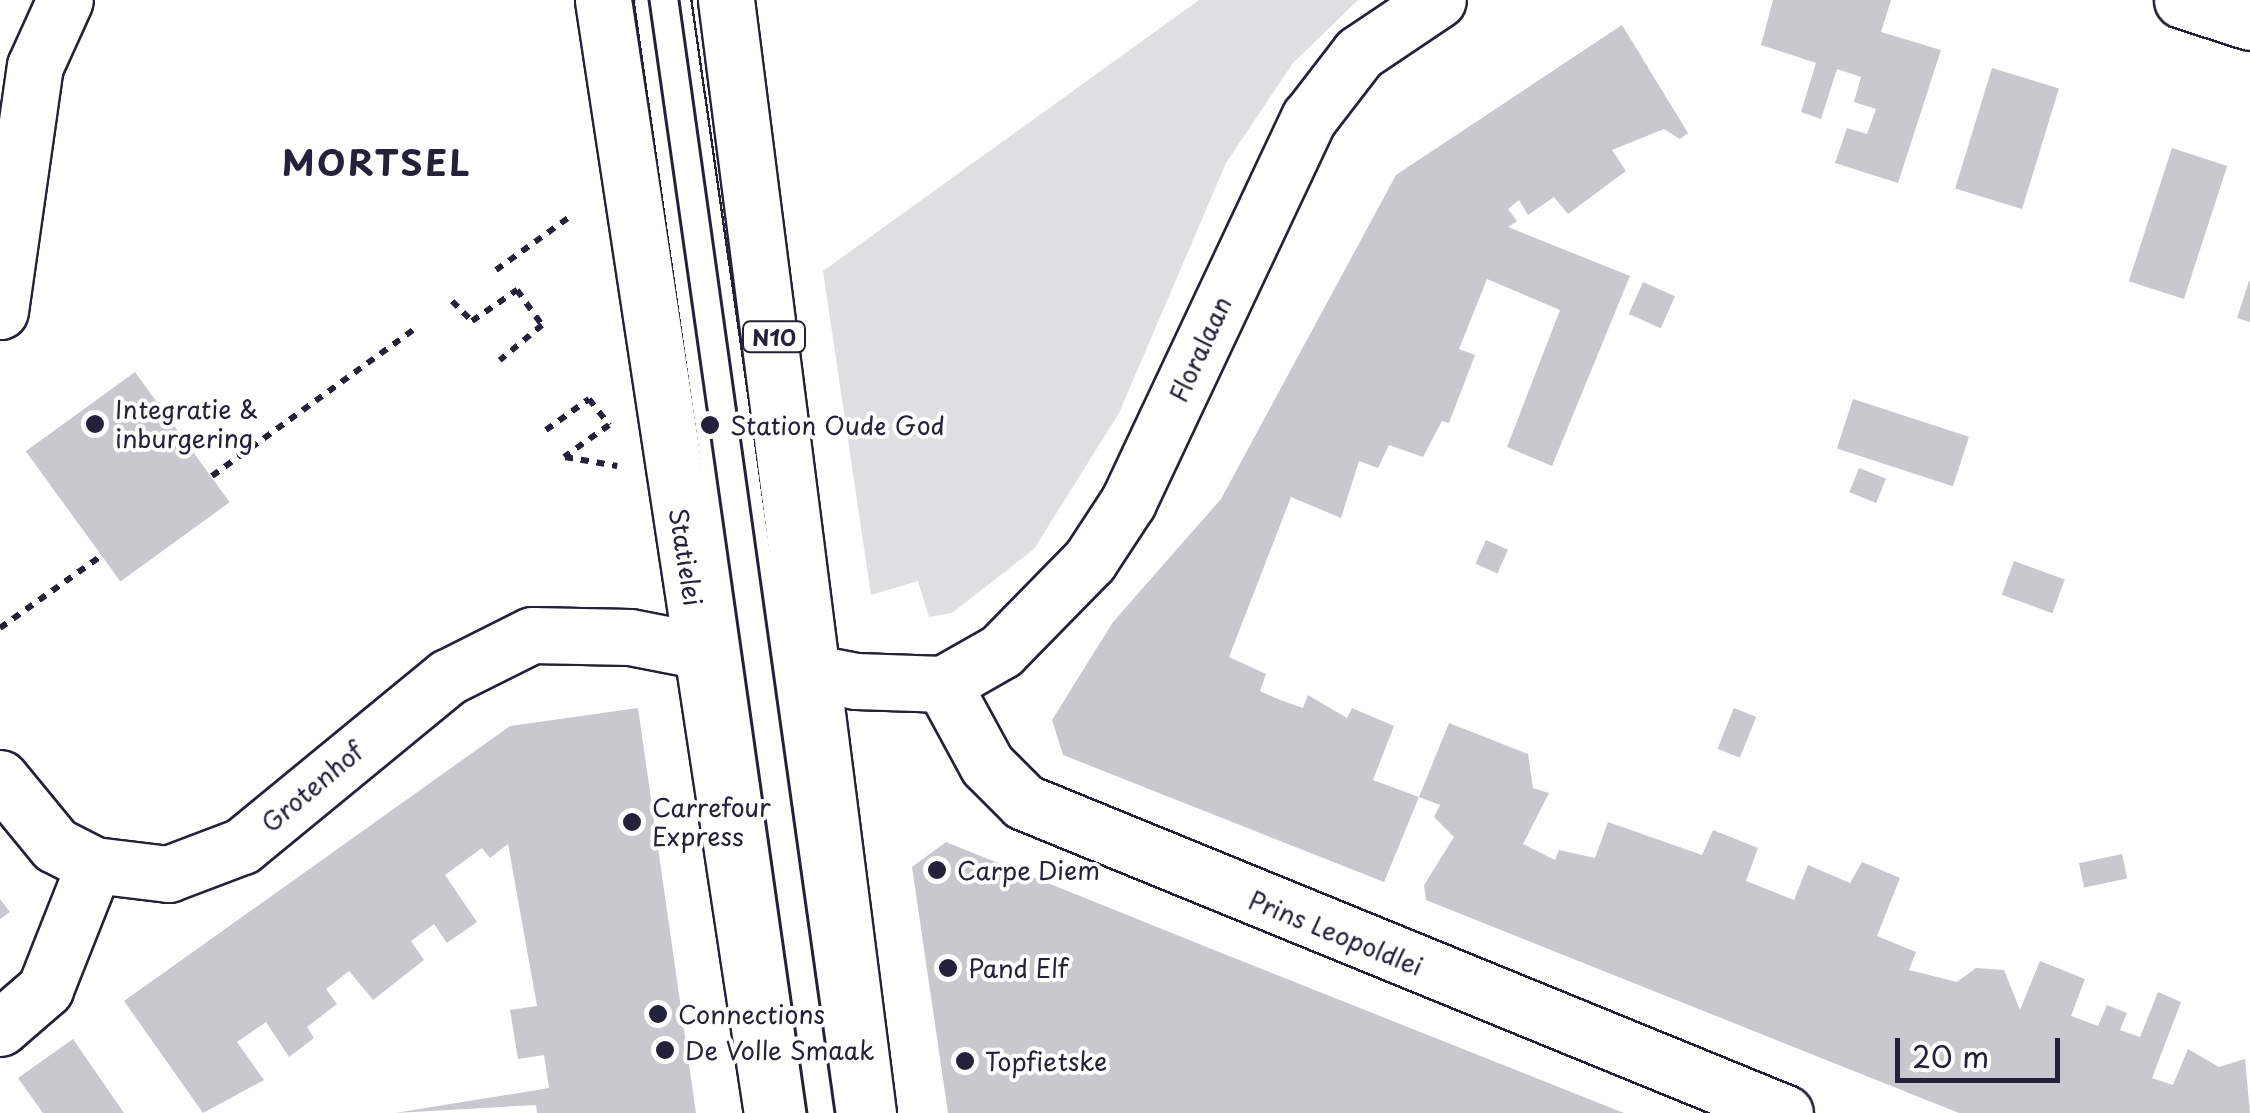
<!DOCTYPE html>
<html>
<head>
<meta charset="utf-8">
<style>
  body { margin:0 }
  #map { position:relative; width:2250px; height:1113px; overflow:hidden; background:#fff; font-family:"Playpen Sans",sans-serif }
  div>[style] { position:absolute }
  .green>* { inset:0; background:#dfdfe2 }
  .building>* { inset:0; background:#c8c8cf; transform-origin:0 0 }
  .path>* { height:6px; margin-top:-3px; transform-origin:0; background:repeating-linear-gradient(90deg,#22223b 0 8px,transparent 0 16px) }
  .roads { filter:drop-shadow(2px 0 #22223b) drop-shadow(-2px 0 #22223b) drop-shadow(0 2px #22223b) drop-shadow(0 -2px #22223b) }
  .minor>* { height:55px; margin:-27.5px; padding:0 27.5px; transform-origin:27.5px; border-radius:27.5px; background:#fff }
  .major>* { height:55px; margin:-27.5px; padding:0 27.5px; transform-origin:27.5px; border-radius:27.5px; background:#fff }
  .tram>* { height:2.5px; margin:-1.25px; padding:0 1.25px; transform-origin:1.25px; border-radius:1.25px; background:#22223b }
  .dots>* { width:28px; height:28px; translate:-50% -50%; box-sizing:border-box; border:5px solid #fff; border-radius:50% }
  span { translate:-50% -50%; white-space:nowrap; text-align:center; line-height:1.15; -webkit-text-stroke:8px #fff; paint-order:stroke }
  .shield-label span { padding:2px 8px; background:#fff; border:2px solid; border-radius:8px; -webkit-text-stroke-width:0 }
  .shield-label { font-size:22px; color:#22223b; font-weight:700 }
  .street-label { font-size:25px; color:#22223b }
  .poi-label { font-size:25px; color:#22223b }
  .left { translate:0 -50%; text-align:left }
  .district-label { font-size:35px; color:#22223b; font-weight:700; letter-spacing:2.5px }
  .scale { position:absolute; left:1895px; top:1038px; width:165px; height:45px; box-sizing:border-box; border:5px solid #22223b; border-top:0; padding-left:12px; font-size:30px; line-height:35px; white-space:nowrap; color:#22223b; -webkit-text-stroke:8px #fff; paint-order:stroke }
</style>
</head>
<body>
<div id="map">
  <div class="green">
    <div style="clip-path:polygon(1199px 0,1358px 0,1293px 63px,1226px 163px,1119px 413px,1034px 549px,952px 613px,929px 617px,918px 581px,871px 595px,823px 271px)"></div>
  </div>
  <div class="building">
    <div style="clip-path:polygon(1773px 0,1891px 0,1881px 32px,1941px 50px,1898px 183px,1835px 163px,1847px 128px,1867px 134px,1876px 109px,1854px 102px,1861px 77px,1837px 69px,1821px 119px,1801px 112px,1816px 63px,1761px 45px)"></div>
    <div style="clip-path:polygon(1622px 25px,1688px 133px,1680px 139px,1664px 129px,1612px 150px,1626px 171px,1568px 214px,1554px 197px,1528px 215px,1519px 200px,1508px 209px,1517px 221px,1508px 227px,1630px 276px,1552px 466px,1507px 447px,1560px 310px,1487px 279px,1459px 349px,1475px 355px,1449px 423px,1442px 421px,1423px 457px,1389px 445px,1378px 468px,1359px 461px,1341px 518px,1291px 497px,1229px 657px,1266px 674px,1260px 691px,1280px 700px,1303px 708px,1308px 695px,1347px 718px,1352px 708px,1394px 726px,1373px 780px,1419px 797px,1384px 882px,1063px 755px,1052px 720px,1113px 622px,1221px 499px,1396px 175px)"></div>
    <div style="left:1992px;top:68px;width:70px;height:126px;rotate:17deg"></div>
    <div style="left:2172px;top:148px;width:58px;height:140px;rotate:18deg"></div>
    <div style="clip-path:polygon(2249px 281px,2250px 281px,2250px 322px,2237px 318px)"></div>
    <div style="left:1643px;top:282px;width:35px;height:35px;rotate:24deg"></div>
    <div style="left:135px;top:372px;width:161px;height:135px;rotate:54deg"></div>
    <div style="left:1853px;top:399px;width:122px;height:52px;rotate:18deg"></div>
    <div style="left:1859px;top:468px;width:29px;height:26px;rotate:22deg"></div>
    <div style="left:1486px;top:540px;width:24px;height:26px;rotate:24deg"></div>
    <div style="left:2014px;top:561px;width:54px;height:36px;rotate:20deg"></div>
    <div style="clip-path:polygon(638px 708px,696px 1113px,537px 1113px,536px 1105px,395px 1113px,549px 1088px,544px 1055px,518px 1059px,510px 1010px,537px 1006px,508px 844px,490px 858px,482px 848px,445px 875px,477px 922px,447px 943px,434px 924px,411px 941px,424px 960px,373px 1000px,349px 971px,326px 989px,337px 1004px,307px 1027px,314px 1038px,289px 1057px,266px 1022px,237px 1042px,264px 1080px,203px 1113px,124px 1001px,510px 726px)"></div>
    <div style="left:1734px;top:708px;width:24px;height:44px;rotate:22deg"></div>
    <div style="clip-path:polygon(1449px 723px,1528px 754px,1533px 788px,1549px 793px,1523px 844px,1555px 860px,1559px 850px,1595px 858px,1608px 822px,1702px 855px,1713px 830px,1758px 848px,1746px 881px,1794px 900px,1808px 865px,1850px 883px,1862px 862px,1900px 878px,1877px 936px,1916px 952px,1909px 970px,1957px 982px,1976px 968px,2004px 970px,2020px 1010px,2040px 961px,2085px 979px,2071px 1016px,2098px 1026px,2107px 1005px,2127px 1013px,2120px 1030px,2140px 1037px,2158px 992px,2181px 1002px,2152px 1078px,2173px 1085px,2188px 1049px,2219px 1067px,2245px 1059px,2250px 1113px,1959px 1113px,1426px 900px,1424px 885px,1454px 837px,1434px 817px,1440px 805px,1419px 797px)"></div>
    <div style="clip-path:polygon(946px 842px,1219px 952px,1624px 1113px,948px 1113px,912px 867px)"></div>
    <div style="left:2122px;top:854px;width:25px;height:44px;rotate:78deg"></div>
    <div style="clip-path:polygon(0 899px,10px 912px,0 919px)"></div>
    <div style="clip-path:polygon(73px 1039px,124px 1113px,43px 1113px,18px 1078px)"></div>
  </div>
  <div class="path">
    <div style="left:496px;top:270px;width:92px;rotate:-35.8deg"></div>
    <div style="left:452px;top:301px;width:28px;rotate:45deg"></div>
    <div style="left:472px;top:321px;width:55px;rotate:-34.6deg"></div>
    <div style="left:517px;top:290px;width:43px;rotate:54.5deg"></div>
    <div style="left:542px;top:325px;width:55px;rotate:140.2deg"></div>
    <div style="left:546px;top:430px;width:53px;rotate:-35.8deg"></div>
    <div style="left:589px;top:399px;width:33px;rotate:52deg"></div>
    <div style="left:609px;top:425px;width:55px;rotate:144.6deg"></div>
    <div style="left:565px;top:457px;width:53px;rotate:9.8deg"></div>
    <div style="left:212px;top:476px;width:250px;rotate:-36deg"></div>
    <div style="left:0;top:628px;width:124px;rotate:-35.5deg"></div>
  </div>
  <div class="roads">
    <div class="minor">
      <div style="left:662px;top:0;width:1124px;rotate:81.82deg"></div>
      <div style="left:2182px;top:0;width:71px;rotate:17.9deg"></div>
      <div style="left:0;top:311px;width:247px;rotate:-81.9deg"></div>
      <div style="left:35px;top:66px;width:72px;rotate:-65.6deg"></div>
      <div style="left:943px;top:684px;width:92px;rotate:61.5deg"></div>
      <div style="left:987px;top:765px;width:52px;rotate:45deg"></div>
      <div style="left:1024px;top:802px;width:822px;rotate:22.23deg"></div>
      <div style="left:943px;top:684px;width:67px;rotate:-29.6deg"></div>
      <div style="left:1001px;top:651px;width:127px;rotate:-45.6deg"></div>
      <div style="left:1090px;top:560px;width:69px;rotate:-56.8deg"></div>
      <div style="left:1128px;top:502px;width:425px;rotate:-64.8deg"></div>
      <div style="left:1309px;top:118px;width:82px;rotate:-52.4deg"></div>
      <div style="left:1359px;top:53px;width:95px;rotate:-33.9deg"></div>
      <div style="left:0;top:778px;width:87px;rotate:50.6deg"></div>
      <div style="left:55px;top:845px;width:44px;rotate:27.1deg"></div>
      <div style="left:94px;top:865px;width:75px;rotate:6.9deg"></div>
      <div style="left:168px;top:874px;width:79px;rotate:-20.7deg"></div>
      <div style="left:242px;top:846px;width:266px;rotate:-39.4deg"></div>
      <div style="left:448px;top:677px;width:94px;rotate:-26.6deg"></div>
      <div style="left:532px;top:635px;width:98px;rotate:1.2deg"></div>
      <div style="left:630px;top:637px;width:230px;rotate:11deg"></div>
      <div style="left:856px;top:681px;width:87px;rotate:2deg"></div>
      <div style="left:0;top:1028px;width:60px;rotate:-40.9deg"></div>
      <div style="left:45px;top:989px;width:133px;rotate:-68.4deg"></div>
    </div>
    <div class="major">
      <div style="left:603px;top:0;width:1126px;rotate:81.37deg"></div>
      <div style="left:726px;top:0;width:1122px;rotate:82.73deg"></div>
    </div>
  </div>
  <div class="tram">
    <div style="left:649px;top:0;width:1124px;rotate:81.92deg"></div>
    <div style="left:679px;top:0;width:1124px;rotate:82.02deg"></div>
  </div>
  <div class="dots">
    <div style="left:95px;top:424px;background:#22223b"></div>
    <div style="left:710px;top:425px;background:#22223b"></div>
    <div style="left:632px;top:822px;background:#22223b"></div>
    <div style="left:937px;top:870px;background:#22223b"></div>
    <div style="left:948px;top:968px;background:#22223b"></div>
    <div style="left:658px;top:1014px;background:#22223b"></div>
    <div style="left:665px;top:1050px;background:#22223b"></div>
    <div style="left:965px;top:1061px;background:#22223b"></div>
  </div>
  <div class="shield-label">
    <span style="left:774px;top:337px">N10</span>
  </div>
  <div class="street-label">
    <span style="left:1200px;top:349px;rotate:-65deg">Floralaan</span>
    <span style="left:686px;top:557px;rotate:81deg">Statielei</span>
    <span style="left:312px;top:787px;rotate:-40deg">Grotenhof</span>
    <span style="left:1336px;top:933px;rotate:22deg">Prins Leopoldlei</span>
  </div>
  <div class="poi-label">
    <span class="left" style="left:115px;top:424px">Integratie &amp;<br>inburgering</span>
    <span class="left" style="left:730px;top:425px">Station Oude God</span>
    <span class="left" style="left:652px;top:822px">Carrefour<br>Express</span>
    <span class="left" style="left:957px;top:870px">Carpe Diem</span>
    <span class="left" style="left:968px;top:968px">Pand Elf</span>
    <span class="left" style="left:678px;top:1014px">Connections</span>
    <span class="left" style="left:685px;top:1050px">De Volle Smaak</span>
    <span class="left" style="left:985px;top:1061px">Topfietske</span>
  </div>
  <div class="district-label">
    <span style="left:377px;top:162px">MORTSEL</span>
  </div>
  <div class="scale">20 m</div>
</div>
</body>
</html>
